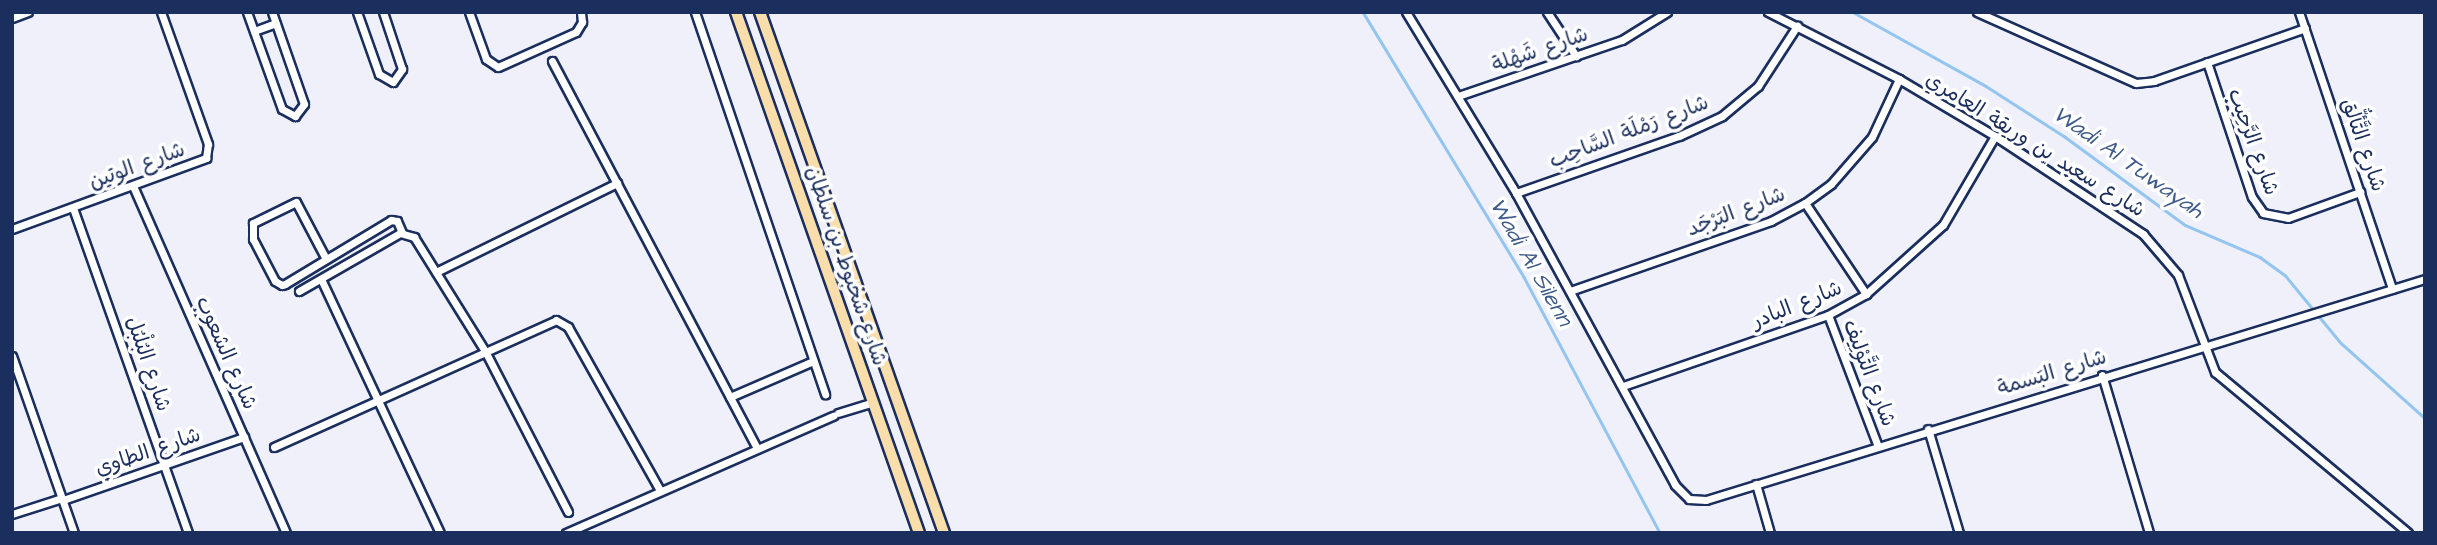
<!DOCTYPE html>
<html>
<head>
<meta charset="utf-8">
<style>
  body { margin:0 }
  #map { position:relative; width:2437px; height:545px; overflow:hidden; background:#eff0fa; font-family:"Architects Daughter","Playpen Sans Arabic",sans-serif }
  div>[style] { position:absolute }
  .stream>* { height:2.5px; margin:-1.25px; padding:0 1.25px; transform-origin:1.25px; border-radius:1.25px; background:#93c5ef }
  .roads { filter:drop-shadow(2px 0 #1b2f5e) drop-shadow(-2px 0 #1b2f5e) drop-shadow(0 2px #1b2f5e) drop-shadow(0 -2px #1b2f5e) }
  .minor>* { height:7px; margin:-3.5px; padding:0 3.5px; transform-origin:3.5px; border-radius:3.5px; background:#fff }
  .primary>* { height:10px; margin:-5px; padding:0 5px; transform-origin:5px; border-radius:5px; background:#f9deab }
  span { translate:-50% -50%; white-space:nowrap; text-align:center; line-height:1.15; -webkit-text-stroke:7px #fff; paint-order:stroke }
  .street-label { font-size:21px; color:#1b2f5e }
  .water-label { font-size:23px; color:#3f5c8a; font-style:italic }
  .frame { position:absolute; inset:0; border:14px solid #1b2f5e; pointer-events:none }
</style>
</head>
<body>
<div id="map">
  <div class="stream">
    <div style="left:1363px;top:12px;width:310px;rotate:58.7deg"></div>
    <div style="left:1524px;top:277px;width:290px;rotate:62deg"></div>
    <div style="left:1853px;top:12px;width:152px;rotate:29.1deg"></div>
    <div style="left:1986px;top:86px;width:93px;rotate:32.7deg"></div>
    <div style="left:2064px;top:136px;width:150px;rotate:36.3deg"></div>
    <div style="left:2185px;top:225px;width:82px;rotate:23.1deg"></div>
    <div style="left:2260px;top:257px;width:31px;rotate:36deg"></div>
    <div style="left:2285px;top:275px;width:88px;rotate:50.5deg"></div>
    <div style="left:2341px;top:343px;width:113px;rotate:41.8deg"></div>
  </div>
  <div class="roads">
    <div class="minor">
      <div style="left:247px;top:12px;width:103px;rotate:70.2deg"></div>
      <div style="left:282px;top:109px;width:15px;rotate:28deg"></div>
      <div style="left:295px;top:116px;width:15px;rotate:-53deg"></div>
      <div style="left:304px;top:104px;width:97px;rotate:-109.2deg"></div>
      <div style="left:357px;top:12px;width:66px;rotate:70.5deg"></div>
      <div style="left:379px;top:74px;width:16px;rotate:30deg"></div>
      <div style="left:393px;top:82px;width:16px;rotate:-55deg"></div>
      <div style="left:402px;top:69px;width:60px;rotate:-108.4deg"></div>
      <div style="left:469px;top:12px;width:50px;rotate:70.1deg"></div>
      <div style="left:486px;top:59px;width:14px;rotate:34deg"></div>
      <div style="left:498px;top:67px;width:85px;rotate:-24.2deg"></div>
      <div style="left:576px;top:32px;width:12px;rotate:-59deg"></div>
      <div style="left:582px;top:22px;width:10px;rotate:-96deg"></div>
      <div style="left:695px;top:12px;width:404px;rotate:71.2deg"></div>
      <div style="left:1406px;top:12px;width:212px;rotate:58.7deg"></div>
      <div style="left:1516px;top:193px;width:332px;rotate:61.4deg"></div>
      <div style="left:1675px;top:485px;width:20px;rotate:45deg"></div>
      <div style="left:1689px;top:499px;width:17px;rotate:3deg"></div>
      <div style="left:1706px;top:500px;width:752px;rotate:-17.09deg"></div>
      <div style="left:1547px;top:12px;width:53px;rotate:56.6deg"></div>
      <div style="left:1768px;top:12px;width:147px;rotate:27.1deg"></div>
      <div style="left:1899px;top:79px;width:112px;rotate:30.7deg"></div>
      <div style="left:1995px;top:136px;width:178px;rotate:33.5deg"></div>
      <div style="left:2143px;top:234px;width:54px;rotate:49.5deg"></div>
      <div style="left:2178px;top:275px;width:104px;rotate:69.1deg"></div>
      <div style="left:2215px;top:372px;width:251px;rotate:39.8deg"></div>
      <div style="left:1977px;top:12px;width:174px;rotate:24.1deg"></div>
      <div style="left:2136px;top:83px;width:18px;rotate:-6deg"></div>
      <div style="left:2154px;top:81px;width:160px;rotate:-19.3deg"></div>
      <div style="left:2299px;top:12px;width:292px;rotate:71.4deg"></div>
      <div style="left:12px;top:18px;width:17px;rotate:-21deg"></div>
      <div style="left:254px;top:31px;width:23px;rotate:-20deg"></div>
      <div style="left:552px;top:61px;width:438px;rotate:62.1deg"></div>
      <div style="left:2207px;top:62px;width:142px;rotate:71.6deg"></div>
      <div style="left:2252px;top:197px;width:19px;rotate:55deg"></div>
      <div style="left:2263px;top:213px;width:25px;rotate:11deg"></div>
      <div style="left:2288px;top:218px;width:77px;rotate:-19.9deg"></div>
      <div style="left:1458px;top:96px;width:173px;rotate:-18.9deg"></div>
      <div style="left:1622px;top:40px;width:53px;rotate:-31.9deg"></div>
      <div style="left:133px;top:186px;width:379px;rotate:66.2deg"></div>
      <div style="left:1516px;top:193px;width:173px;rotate:-19.3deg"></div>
      <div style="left:1679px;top:136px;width:47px;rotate:-24.9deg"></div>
      <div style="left:1722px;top:116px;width:47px;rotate:-39.8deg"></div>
      <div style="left:1758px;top:86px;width:72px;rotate:-57deg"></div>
      <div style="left:1805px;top:203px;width:110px;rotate:56.2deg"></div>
      <div style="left:73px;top:208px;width:345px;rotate:70.5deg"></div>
      <div style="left:12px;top:229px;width:207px;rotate:-20.1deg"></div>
      <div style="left:206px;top:158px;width:14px;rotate:-82deg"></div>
      <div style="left:208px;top:144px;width:140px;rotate:-109.6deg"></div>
      <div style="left:326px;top:259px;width:64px;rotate:-117.8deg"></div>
      <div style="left:296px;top:202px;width:48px;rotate:154deg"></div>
      <div style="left:253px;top:223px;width:16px;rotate:90deg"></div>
      <div style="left:253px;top:239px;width:47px;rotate:62.4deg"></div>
      <div style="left:275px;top:281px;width:8px;rotate:30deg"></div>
      <div style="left:282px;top:285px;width:3px;rotate:-18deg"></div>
      <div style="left:285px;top:284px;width:124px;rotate:-31.1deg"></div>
      <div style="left:391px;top:220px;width:6px;rotate:9deg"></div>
      <div style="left:397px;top:221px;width:13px;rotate:67deg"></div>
      <div style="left:436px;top:272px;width:202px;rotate:-26.2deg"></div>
      <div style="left:321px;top:279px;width:280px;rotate:64.9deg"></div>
      <div style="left:299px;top:291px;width:116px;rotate:-29.9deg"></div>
      <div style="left:400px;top:233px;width:15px;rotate:16deg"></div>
      <div style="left:414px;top:237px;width:134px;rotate:58.1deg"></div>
      <div style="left:485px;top:351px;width:181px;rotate:62.7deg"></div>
      <div style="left:1570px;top:291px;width:213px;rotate:-19.2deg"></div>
      <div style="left:1771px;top:221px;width:38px;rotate:-28deg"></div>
      <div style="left:1805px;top:203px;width:32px;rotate:-36deg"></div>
      <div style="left:1831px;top:184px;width:62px;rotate:-48.9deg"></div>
      <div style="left:1872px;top:137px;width:64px;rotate:-65deg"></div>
      <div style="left:1828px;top:315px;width:138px;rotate:69.2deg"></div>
      <div style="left:12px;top:356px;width:188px;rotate:70.7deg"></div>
      <div style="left:2102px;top:375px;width:165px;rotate:73.4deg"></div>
      <div style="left:1623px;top:386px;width:217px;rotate:-19.1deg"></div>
      <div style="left:1828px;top:315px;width:43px;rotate:-28.9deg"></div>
      <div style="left:1866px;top:294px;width:103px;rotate:-41.9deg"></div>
      <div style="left:1943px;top:225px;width:103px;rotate:-59.7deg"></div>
      <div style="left:730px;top:397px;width:90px;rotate:-23.4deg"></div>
      <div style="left:838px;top:413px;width:37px;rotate:-17deg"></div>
      <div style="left:1928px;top:429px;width:109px;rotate:73.4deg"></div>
      <div style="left:274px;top:447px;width:309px;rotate:-24.2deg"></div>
      <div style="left:556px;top:320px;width:14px;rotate:30deg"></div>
      <div style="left:568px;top:327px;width:187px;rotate:60.6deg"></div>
      <div style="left:1756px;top:484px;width:51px;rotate:74.1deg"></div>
      <div style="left:63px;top:500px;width:192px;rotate:-19.2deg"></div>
      <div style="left:12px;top:514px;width:52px;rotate:-17.7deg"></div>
      <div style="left:566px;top:533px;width:292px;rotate:-23.7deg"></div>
    </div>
    <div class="primary">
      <div style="left:736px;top:12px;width:552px;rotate:70.65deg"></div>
      <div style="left:760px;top:12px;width:553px;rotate:70.55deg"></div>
    </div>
  </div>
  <div class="street-label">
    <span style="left:1540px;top:50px;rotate:-19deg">شارع شَهْلة</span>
    <span style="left:1629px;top:132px;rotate:-21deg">شارع رَمْلَة السَّاحِب</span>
    <span style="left:2253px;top:142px;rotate:70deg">شارع الرَّحِيب</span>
    <span style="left:2035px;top:145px;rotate:32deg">شارع سعيد بن وريقة العامري</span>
    <span style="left:2363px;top:145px;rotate:71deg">شارع التَّألُّق</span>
    <span style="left:137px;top:166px;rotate:-20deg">شارع الوتين</span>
    <span style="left:1736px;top:212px;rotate:-21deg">شارع البَرْجَد</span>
    <span style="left:846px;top:266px;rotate:71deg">شارع شخبوط بن سلطان</span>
    <span style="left:1797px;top:305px;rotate:-22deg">شارع البادر</span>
    <span style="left:226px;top:353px;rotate:66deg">شارع الشعوب</span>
    <span style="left:148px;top:364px;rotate:71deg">شارع البُلْبُل</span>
    <span style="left:1869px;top:373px;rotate:69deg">شارع التَّوْلِيف</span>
    <span style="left:2052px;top:373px;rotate:-17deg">شارع البَسمة</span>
    <span style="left:148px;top:452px;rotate:-19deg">شارع الطاوي</span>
  </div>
  <div class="water-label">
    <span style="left:2128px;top:162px;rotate:35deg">Wadi Al Tuwayah</span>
    <span style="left:1531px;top:262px;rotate:60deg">Wadi Al Silenn</span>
  </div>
  <div class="frame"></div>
</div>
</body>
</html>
